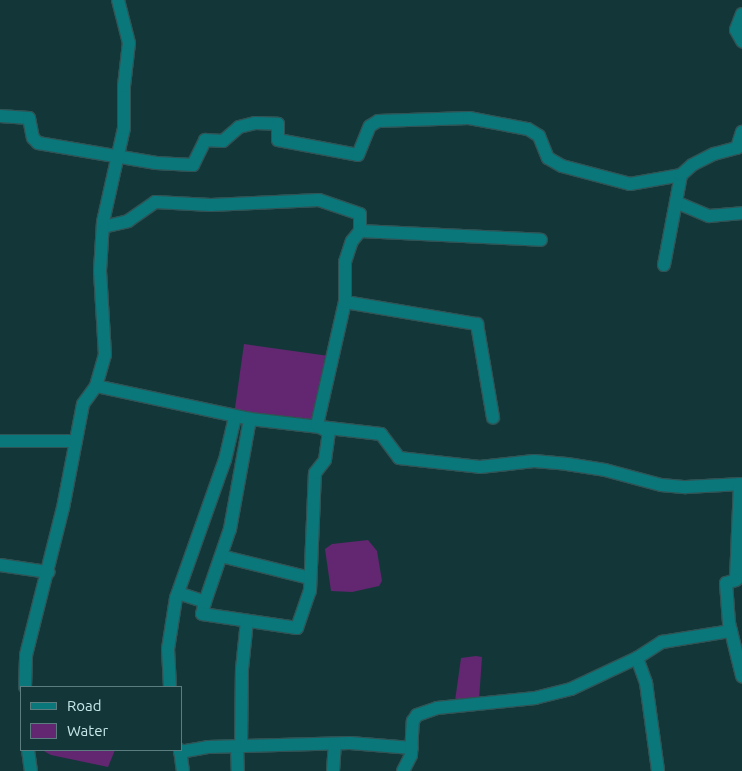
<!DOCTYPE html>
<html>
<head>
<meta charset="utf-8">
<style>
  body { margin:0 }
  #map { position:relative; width:742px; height:771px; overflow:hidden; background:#133739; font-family:Ubuntu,sans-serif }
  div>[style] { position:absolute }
  .water>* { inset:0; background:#622770; transform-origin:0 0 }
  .roads { filter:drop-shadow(1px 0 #305355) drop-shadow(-1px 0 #305355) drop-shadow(0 1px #305355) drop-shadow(0 -1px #305355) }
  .minor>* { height:12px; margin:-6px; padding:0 6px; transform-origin:6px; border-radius:6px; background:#0a777b }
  span { translate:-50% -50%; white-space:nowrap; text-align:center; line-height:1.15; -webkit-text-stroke:5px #133739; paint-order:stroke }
  .legend { position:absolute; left:20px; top:686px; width:162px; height:65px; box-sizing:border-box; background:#133739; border:1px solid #5b7d7f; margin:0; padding:6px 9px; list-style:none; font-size:15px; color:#c7e7e9 }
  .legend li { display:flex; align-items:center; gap:10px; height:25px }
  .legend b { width:25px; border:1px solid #5b7d7f }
</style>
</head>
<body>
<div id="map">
  <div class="water">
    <div style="left:244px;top:344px;width:82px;height:67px;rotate:8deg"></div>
    <div style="clip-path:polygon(368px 540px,377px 551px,382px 581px,379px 586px,352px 592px,331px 591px,325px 549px,332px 544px)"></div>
    <div style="clip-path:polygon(476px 656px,482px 657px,479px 700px,455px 701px,461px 658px)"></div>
    <div style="clip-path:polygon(42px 750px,115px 750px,108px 767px,51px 755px)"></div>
  </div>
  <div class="roads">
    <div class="minor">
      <div style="left:742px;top:14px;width:17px;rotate:111deg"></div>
      <div style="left:736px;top:30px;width:13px;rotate:61deg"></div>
      <div style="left:0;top:116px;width:29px;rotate:4deg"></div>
      <div style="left:29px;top:118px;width:20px;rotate:79deg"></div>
      <div style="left:33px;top:138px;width:7px;rotate:45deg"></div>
      <div style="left:38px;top:143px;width:120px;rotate:9.6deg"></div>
      <div style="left:156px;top:163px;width:37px;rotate:3deg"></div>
      <div style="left:193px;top:165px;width:28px;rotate:-64deg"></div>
      <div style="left:205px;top:140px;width:18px;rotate:3deg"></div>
      <div style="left:223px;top:141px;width:21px;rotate:-41deg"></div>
      <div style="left:239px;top:127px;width:16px;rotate:-14deg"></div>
      <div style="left:255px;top:123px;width:23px;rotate:2deg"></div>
      <div style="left:278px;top:124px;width:16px;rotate:90deg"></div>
      <div style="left:278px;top:140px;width:81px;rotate:10.6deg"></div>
      <div style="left:358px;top:155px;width:31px;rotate:-68deg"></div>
      <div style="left:370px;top:126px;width:9px;rotate:-32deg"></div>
      <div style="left:378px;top:121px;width:91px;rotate:-1.9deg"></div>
      <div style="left:469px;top:118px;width:60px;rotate:10.6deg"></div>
      <div style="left:528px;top:129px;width:13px;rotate:32deg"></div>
      <div style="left:539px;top:136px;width:24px;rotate:68deg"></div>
      <div style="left:548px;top:158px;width:16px;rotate:30deg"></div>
      <div style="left:562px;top:166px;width:70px;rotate:14.8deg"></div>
      <div style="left:630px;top:184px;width:52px;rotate:-10deg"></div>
      <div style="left:678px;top:203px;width:34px;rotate:23deg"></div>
      <div style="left:709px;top:216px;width:33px;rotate:-5deg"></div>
      <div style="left:103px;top:227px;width:26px;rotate:-13deg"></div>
      <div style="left:128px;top:221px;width:33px;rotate:-35deg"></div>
      <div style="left:155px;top:202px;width:56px;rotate:3.1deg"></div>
      <div style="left:211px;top:205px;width:108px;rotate:-2.7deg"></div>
      <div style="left:319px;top:200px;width:43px;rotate:18.9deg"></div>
      <div style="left:360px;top:214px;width:17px;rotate:90deg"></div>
      <div style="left:360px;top:231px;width:181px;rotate:2.8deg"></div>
      <div style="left:664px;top:265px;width:92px;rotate:-79.3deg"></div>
      <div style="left:681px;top:175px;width:15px;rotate:-42deg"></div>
      <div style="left:692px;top:165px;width:25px;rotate:-27deg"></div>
      <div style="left:714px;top:154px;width:24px;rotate:-15deg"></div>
      <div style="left:737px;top:148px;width:17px;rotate:-73deg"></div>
      <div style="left:345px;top:302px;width:134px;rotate:9.5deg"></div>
      <div style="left:477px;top:324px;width:95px;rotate:80.3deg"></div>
      <div style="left:96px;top:386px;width:157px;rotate:12.1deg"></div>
      <div style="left:250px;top:419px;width:132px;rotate:6.5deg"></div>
      <div style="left:381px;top:434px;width:30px;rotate:53deg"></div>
      <div style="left:399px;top:458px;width:81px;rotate:6.3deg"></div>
      <div style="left:480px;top:467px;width:54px;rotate:-6.3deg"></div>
      <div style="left:534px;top:461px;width:33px;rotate:5deg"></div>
      <div style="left:567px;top:464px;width:38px;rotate:9deg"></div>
      <div style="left:605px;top:470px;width:58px;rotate:15deg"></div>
      <div style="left:661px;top:485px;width:25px;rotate:5deg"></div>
      <div style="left:686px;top:487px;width:56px;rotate:-3.1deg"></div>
      <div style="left:317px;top:425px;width:126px;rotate:-77.2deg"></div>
      <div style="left:345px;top:302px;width:40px;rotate:-90deg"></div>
      <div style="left:345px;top:262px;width:22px;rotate:-72deg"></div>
      <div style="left:352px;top:241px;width:13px;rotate:-51deg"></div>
      <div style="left:0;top:441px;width:76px"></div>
      <div style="left:740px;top:484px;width:96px;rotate:92.4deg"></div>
      <div style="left:736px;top:580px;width:10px;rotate:163deg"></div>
      <div style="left:726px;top:583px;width:40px;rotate:85.7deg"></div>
      <div style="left:729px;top:623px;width:55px;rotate:76.2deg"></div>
      <div style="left:221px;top:556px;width:92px;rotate:13.9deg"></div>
      <div style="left:0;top:565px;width:49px;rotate:8.3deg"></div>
      <div style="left:178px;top:593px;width:28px;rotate:18deg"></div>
      <div style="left:205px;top:602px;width:12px;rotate:104deg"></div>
      <div style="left:202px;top:614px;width:96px;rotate:8.4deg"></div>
      <div style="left:297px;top:628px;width:39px;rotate:-71deg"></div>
      <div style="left:310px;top:591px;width:118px;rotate:-87.6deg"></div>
      <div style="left:315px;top:473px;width:16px;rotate:-52deg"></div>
      <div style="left:325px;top:460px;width:28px;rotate:-82deg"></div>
      <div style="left:329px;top:432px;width:11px;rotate:-153deg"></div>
      <div style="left:205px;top:602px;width:77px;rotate:-71.1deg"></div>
      <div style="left:230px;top:529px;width:112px;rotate:-79.7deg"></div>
      <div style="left:637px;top:658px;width:27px;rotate:70deg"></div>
      <div style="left:646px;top:683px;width:89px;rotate:82.2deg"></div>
      <div style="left:25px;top:687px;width:32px;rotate:-88deg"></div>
      <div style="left:26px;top:655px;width:152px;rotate:-75.9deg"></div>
      <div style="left:63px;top:508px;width:106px;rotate:-79.1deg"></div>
      <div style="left:83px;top:404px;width:22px;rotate:-54deg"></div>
      <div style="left:96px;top:386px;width:32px;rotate:-74deg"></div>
      <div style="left:105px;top:355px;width:84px;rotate:-93.4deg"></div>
      <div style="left:100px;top:271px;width:49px;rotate:-86.5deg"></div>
      <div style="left:103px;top:222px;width:96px;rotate:-77.4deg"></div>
      <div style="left:124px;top:128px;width:42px;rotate:-90deg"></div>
      <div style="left:124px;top:86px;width:43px;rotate:-83.4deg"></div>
      <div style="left:129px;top:43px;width:44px;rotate:-104.3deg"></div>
      <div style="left:170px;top:687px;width:38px;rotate:-93deg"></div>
      <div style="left:168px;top:649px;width:52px;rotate:-81.1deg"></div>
      <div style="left:176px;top:598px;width:146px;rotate:-70.5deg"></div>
      <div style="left:225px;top:460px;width:44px;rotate:-76.9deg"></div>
      <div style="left:237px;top:747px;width:24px;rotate:88deg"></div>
      <div style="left:241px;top:747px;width:78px;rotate:-89.3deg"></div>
      <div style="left:242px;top:669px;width:48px;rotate:-84.1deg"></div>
      <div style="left:28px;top:750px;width:21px;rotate:82deg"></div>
      <div style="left:180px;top:750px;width:21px;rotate:82deg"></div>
      <div style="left:180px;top:752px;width:28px;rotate:-10deg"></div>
      <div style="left:208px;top:747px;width:142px;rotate:-1.6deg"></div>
      <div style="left:350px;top:743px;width:62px;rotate:4.6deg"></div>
      <div style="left:333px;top:771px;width:26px;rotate:-86deg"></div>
      <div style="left:403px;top:771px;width:18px;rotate:-63deg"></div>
      <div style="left:411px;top:755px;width:34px;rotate:-87deg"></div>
      <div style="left:413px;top:721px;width:7px;rotate:-56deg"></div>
      <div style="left:417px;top:715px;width:21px;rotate:-19deg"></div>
      <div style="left:437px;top:708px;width:99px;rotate:-5.8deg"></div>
      <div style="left:535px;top:698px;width:37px;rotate:-14deg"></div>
      <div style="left:571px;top:689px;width:73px;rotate:-25.2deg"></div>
      <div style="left:637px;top:658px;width:30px;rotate:-33deg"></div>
      <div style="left:662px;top:642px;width:70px;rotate:-9.1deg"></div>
    </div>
  </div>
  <ul class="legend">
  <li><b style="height:6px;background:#0a777b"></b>Road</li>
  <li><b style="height:14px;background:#622770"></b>Water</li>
  </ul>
</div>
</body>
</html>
